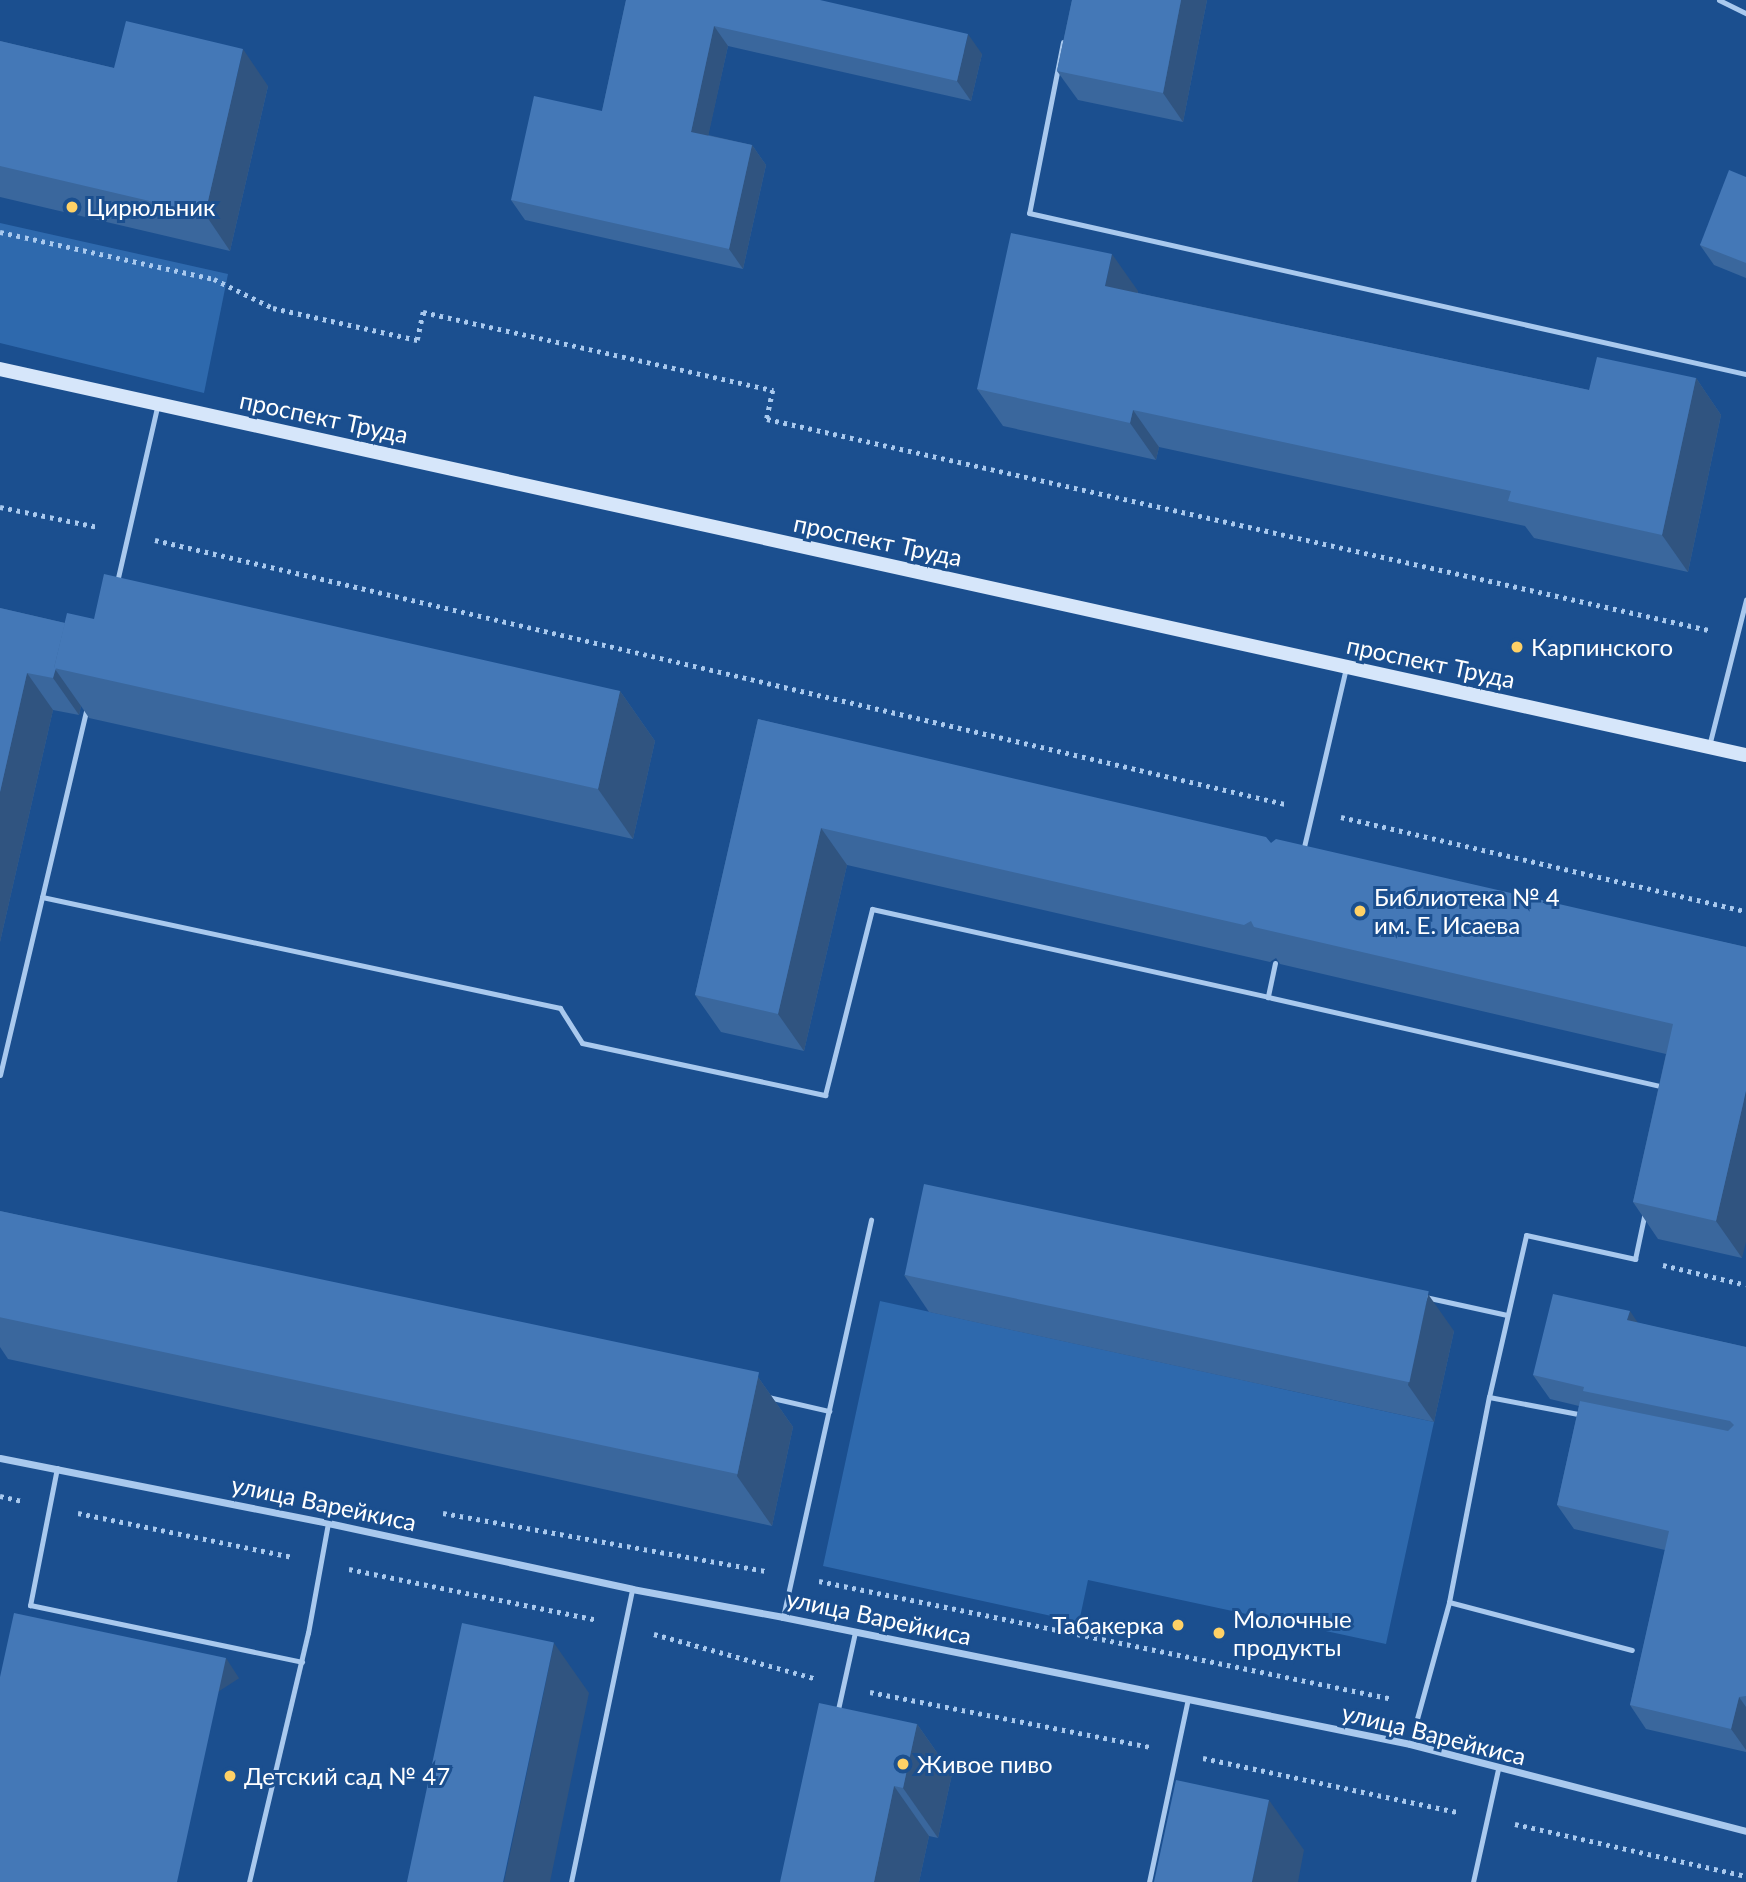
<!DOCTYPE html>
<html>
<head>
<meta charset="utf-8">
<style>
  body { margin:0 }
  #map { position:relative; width:1746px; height:1882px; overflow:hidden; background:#1b4f8f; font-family:Lato,sans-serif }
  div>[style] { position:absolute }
  .green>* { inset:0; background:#2e69ad }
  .path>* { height:4.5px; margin-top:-2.25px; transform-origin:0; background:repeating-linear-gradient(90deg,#a9c9ee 0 3.5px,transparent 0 8.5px) }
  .lane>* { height:5px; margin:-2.5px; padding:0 2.5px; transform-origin:2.5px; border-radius:2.5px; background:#a9c9ee }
  .street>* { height:7px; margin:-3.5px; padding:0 3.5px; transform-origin:3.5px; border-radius:3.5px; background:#a9c9ee }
  .secondary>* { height:14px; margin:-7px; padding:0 7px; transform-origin:7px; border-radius:7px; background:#d6e6fa }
  .wall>* { inset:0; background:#3a679d }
  .shaded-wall>* { inset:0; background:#305480; transform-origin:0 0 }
  .building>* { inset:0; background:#4478b7; transform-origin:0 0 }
  .dots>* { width:19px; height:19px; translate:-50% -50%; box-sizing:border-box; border:4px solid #1b4f8f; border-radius:50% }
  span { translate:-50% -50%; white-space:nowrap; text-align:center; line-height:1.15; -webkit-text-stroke:6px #1b4f8f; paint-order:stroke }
  .poi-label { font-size:24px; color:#fff }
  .left { translate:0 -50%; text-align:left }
  .right { translate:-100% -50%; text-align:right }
  .street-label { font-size:24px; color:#fff }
</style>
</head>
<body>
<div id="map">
  <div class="green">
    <div style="clip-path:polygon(0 223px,228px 274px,204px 393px,0 343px)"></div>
    <div style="clip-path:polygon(880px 1301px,1434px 1422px,1386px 1644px,1088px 1580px,1079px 1622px,823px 1566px)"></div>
  </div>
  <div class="path">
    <div style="left:0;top:232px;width:219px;rotate:12.4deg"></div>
    <div style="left:214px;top:279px;width:66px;rotate:26.2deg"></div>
    <div style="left:273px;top:308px;width:148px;rotate:12.5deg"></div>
    <div style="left:417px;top:340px;width:29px;rotate:-78deg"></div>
    <div style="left:423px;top:312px;width:359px;rotate:12.6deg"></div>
    <div style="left:773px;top:390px;width:30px;rotate:102deg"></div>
    <div style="left:767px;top:419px;width:965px;rotate:12.63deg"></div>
    <div style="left:0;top:507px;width:100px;rotate:11.5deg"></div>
    <div style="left:155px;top:540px;width:1160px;rotate:13.15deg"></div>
    <div style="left:1341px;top:817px;width:416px;rotate:13.1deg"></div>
    <div style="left:1663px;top:1265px;width:85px;rotate:13.5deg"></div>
    <div style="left:0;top:1496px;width:23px;rotate:13deg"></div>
    <div style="left:78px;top:1513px;width:219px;rotate:11.6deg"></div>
    <div style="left:443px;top:1513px;width:327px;rotate:10.2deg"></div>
    <div style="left:349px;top:1569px;width:254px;rotate:11.6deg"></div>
    <div style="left:819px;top:1581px;width:586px;rotate:11.62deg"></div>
    <div style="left:654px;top:1634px;width:166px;rotate:15.4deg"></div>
    <div style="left:870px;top:1692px;width:285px;rotate:11.1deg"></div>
    <div style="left:1203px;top:1758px;width:261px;rotate:12deg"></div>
    <div style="left:1515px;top:1824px;width:237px;rotate:12.7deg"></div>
  </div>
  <div class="lane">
    <div style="left:1719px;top:0;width:30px;rotate:26deg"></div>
    <div style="left:1063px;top:42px;width:174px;rotate:101.2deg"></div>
    <div style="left:1029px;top:213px;width:735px;rotate:12.66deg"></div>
    <div style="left:117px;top:582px;width:180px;rotate:-77.1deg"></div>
    <div style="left:1709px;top:746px;width:151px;rotate:-75.8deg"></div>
    <div style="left:1303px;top:851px;width:189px;rotate:-76.8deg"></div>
    <div style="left:42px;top:897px;width:530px;rotate:12.09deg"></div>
    <div style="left:560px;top:1008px;width:41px;rotate:57.8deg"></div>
    <div style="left:582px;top:1043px;width:249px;rotate:12.1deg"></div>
    <div style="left:825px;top:1095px;width:192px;rotate:-75.8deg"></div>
    <div style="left:872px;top:909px;width:406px;rotate:12.5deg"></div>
    <div style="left:1275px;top:963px;width:35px;rotate:102deg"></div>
    <div style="left:1268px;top:997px;width:407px;rotate:12.8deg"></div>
    <div style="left:0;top:1075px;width:378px;rotate:-76.7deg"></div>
    <div style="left:1425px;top:1297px;width:84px;rotate:12.4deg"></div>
    <div style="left:768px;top:1397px;width:63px;rotate:12.9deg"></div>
    <div style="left:1489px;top:1397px;width:96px;rotate:10.8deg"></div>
    <div style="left:57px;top:1468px;width:140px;rotate:101.1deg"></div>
    <div style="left:30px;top:1605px;width:278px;rotate:11.8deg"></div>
    <div style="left:1449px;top:1602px;width:189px;rotate:14.7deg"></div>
    <div style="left:783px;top:1617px;width:407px;rotate:-77.5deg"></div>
    <div style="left:837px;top:1714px;width:84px;rotate:-77.6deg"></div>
    <div style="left:1410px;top:1744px;width:147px;rotate:-74.6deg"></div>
    <div style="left:1449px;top:1602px;width:209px;rotate:-79deg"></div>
    <div style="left:1489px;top:1397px;width:166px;rotate:-77.1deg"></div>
    <div style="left:1526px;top:1235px;width:112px;rotate:12.4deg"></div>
    <div style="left:1635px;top:1259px;width:48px;rotate:-78deg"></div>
    <div style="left:249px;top:1882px;width:256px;rotate:-76.7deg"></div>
    <div style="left:308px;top:1633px;width:112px;rotate:-79.7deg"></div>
    <div style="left:571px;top:1882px;width:299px;rotate:-78.2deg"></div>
    <div style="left:1149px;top:1882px;width:187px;rotate:-78deg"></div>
    <div style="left:1473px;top:1882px;width:116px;rotate:-77.5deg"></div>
  </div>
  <div class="street">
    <div style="left:0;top:1458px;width:334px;rotate:11.2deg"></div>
    <div style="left:328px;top:1523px;width:311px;rotate:12.2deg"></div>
    <div style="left:632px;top:1589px;width:154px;rotate:10.5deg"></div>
    <div style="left:783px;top:1617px;width:640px;rotate:11.45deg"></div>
    <div style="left:1410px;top:1744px;width:347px;rotate:14.5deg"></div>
  </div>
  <div class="secondary">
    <div style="left:0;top:369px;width:1788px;rotate:12.47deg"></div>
  </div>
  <div class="wall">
    <div style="clip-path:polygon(626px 0,982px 54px,971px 101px,728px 46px,708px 135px,752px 145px,766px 165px,743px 269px,525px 220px,511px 200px,602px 111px)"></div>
    <div style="clip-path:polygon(1072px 0,1207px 0,1183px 122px,1078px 100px,1057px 71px)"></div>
    <div style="clip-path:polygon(0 41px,114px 68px,268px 86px,230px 251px,0 197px)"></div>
    <div style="clip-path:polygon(1746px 177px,1746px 278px,1714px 265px,1700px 245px)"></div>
    <div style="clip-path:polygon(1138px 291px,1138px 293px,1589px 390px,1696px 378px,1721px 415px,1688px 572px,1534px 538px,1525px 526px,1159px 447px,1156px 460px,1003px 426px,977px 389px)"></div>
    <div style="clip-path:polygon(0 608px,65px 623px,94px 619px,620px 691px,655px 741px,633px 839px,89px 718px,81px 706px,79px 715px,53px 710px,0 942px)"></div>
    <div style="clip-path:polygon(758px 719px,1271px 843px,1746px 947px,1742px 1258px,1658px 1239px,1633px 1202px,1666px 1054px,1280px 964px,1276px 958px,1270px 962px,847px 865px,804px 1051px,721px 1032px,695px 995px)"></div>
    <div style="clip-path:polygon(0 1211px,758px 1377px,793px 1427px,772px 1526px,8px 1359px,0 1347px)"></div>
    <div style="clip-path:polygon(904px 1275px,1454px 1331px,1434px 1422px,929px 1312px)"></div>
    <div style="clip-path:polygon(1638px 1323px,1746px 1347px,1746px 1752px,1646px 1729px,1630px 1705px,1665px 1550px,1574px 1529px,1557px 1505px,1579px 1406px,1550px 1399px,1533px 1375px)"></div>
    <div style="clip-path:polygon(917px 1724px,952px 1774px,938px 1838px,929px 1836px,919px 1882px,780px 1882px)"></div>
  </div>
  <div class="shaded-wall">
    <div style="clip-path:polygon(1181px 0,1207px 0,1183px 122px,1163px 93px)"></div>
    <div style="clip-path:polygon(714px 26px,728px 46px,705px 151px,691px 132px)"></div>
    <div style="clip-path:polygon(968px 34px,982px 54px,971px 101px,957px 81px)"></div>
    <div style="clip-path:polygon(243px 49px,268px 86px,230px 251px,205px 214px)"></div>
    <div style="clip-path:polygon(752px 145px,766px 165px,743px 269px,729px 249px)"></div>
    <div style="clip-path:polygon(1112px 254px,1138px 291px,1131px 323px,1105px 286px)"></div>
    <div style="clip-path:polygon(1696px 378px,1721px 415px,1688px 572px,1662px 535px)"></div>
    <div style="clip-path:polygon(1133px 410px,1159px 447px,1156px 460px,1130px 423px)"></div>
    <div style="clip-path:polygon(55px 669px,81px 706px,79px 715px,53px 678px)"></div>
    <div style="clip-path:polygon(27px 673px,53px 710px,0 942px,0 792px)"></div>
    <div style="clip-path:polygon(620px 691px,655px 741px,633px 839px,598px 789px)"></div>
    <div style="clip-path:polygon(821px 828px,847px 865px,804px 1051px,778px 1014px)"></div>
    <div style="clip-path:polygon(1746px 1091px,1746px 1242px,1742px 1258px,1716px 1221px)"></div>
    <div style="clip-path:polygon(1428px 1294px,1454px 1331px,1434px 1422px,1408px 1385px)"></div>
    <div style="clip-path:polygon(1630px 1311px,1646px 1335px,1627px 1320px)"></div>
    <div style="clip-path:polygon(758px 1377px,793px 1427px,772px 1526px,737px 1476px)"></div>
    <div style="clip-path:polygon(554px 1643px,589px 1693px,550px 1882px,504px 1882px)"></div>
    <div style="left:226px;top:1658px;width:24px;height:229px;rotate:57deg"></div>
    <div style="clip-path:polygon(1739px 1697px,1746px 1707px,1746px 1750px,1731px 1729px)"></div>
    <div style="clip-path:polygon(917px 1724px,952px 1774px,938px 1838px,903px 1788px)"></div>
    <div style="clip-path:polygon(894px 1786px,929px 1836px,919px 1882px,874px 1882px)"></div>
    <div style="clip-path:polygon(1269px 1800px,1304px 1850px,1298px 1882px,1252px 1882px)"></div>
  </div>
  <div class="building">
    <div style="clip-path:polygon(626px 0,820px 0,968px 34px,957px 81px,714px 26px,691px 132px,752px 145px,729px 249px,511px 200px,534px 96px,602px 111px)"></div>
    <div style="clip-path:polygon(1072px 0,1181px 0,1163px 93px,1057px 71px)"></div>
    <div style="clip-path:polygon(126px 21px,243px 49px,205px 214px,0 166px,0 41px,114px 68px)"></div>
    <div style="clip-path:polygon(1729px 170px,1746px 177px,1746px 263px,1700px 245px)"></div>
    <div style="clip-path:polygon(1011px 233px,1112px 254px,1105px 286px,1589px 390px,1597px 357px,1696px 378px,1662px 535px,1508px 501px,1511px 491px,1133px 410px,1130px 423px,977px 389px)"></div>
    <div style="clip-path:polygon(104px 574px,620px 691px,598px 789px,54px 668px,67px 613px,94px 619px)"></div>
    <div style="clip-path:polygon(0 608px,65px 623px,54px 668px,56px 668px,53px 678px,27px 673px,0 792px)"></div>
    <div style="clip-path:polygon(758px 719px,1266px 837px,1271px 843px,1276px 839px,1746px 947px,1746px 1091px,1716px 1221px,1633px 1202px,1673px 1024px,1254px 927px,1251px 921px,1244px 925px,821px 828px,778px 1014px,695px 995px)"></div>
    <div style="left:924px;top:1184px;width:516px;height:93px;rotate:12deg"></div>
    <div style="left:0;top:1211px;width:776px;height:104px;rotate:12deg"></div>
    <div style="clip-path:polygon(1553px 1294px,1630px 1311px,1627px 1320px,1746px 1347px,1746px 1696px,1739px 1697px,1731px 1729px,1630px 1705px,1669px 1531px,1557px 1505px,1580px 1401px,1728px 1431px,1734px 1425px,1730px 1421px,1583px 1391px,1584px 1387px,1533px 1375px)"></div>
    <div style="clip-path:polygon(14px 1613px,226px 1658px,177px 1882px,0 1882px,0 1677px)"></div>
    <div style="left:462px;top:1623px;width:94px;height:265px;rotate:12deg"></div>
    <div style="clip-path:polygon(819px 1703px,917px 1724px,903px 1788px,894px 1786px,874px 1882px,780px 1882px)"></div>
    <div style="clip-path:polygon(1176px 1780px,1269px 1800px,1252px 1882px,1154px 1882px)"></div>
  </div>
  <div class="dots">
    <div style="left:72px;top:207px;background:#ffd166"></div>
    <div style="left:1517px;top:647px;background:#ffd166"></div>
    <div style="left:1360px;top:911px;background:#ffd166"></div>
    <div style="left:1178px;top:1625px;background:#ffd166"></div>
    <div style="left:1219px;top:1633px;background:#ffd166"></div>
    <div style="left:903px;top:1764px;background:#ffd166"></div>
    <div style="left:230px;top:1776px;background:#ffd166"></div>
  </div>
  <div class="poi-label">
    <span class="left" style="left:86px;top:207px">Цирюльник</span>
    <span class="left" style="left:1531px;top:647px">Карпинского</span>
    <span class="left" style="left:1374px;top:911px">Библиотека № 4<br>им. Е. Исаева</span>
    <span class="left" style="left:1233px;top:1633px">Молочные<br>продукты</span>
    <span class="right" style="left:1164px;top:1625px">Табакерка</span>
    <span class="left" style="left:917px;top:1764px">Живое пиво</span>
    <span class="left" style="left:244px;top:1776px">Детский сад № 47</span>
  </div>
  <div class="street-label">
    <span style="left:324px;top:417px;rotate:12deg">проспект Труда</span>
    <span style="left:878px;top:540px;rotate:12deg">проспект Труда</span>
    <span style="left:1431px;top:662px;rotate:12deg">проспект Труда</span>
    <span style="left:324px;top:1503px;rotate:12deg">улица Варейкиса</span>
    <span style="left:879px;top:1617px;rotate:12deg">улица Варейкиса</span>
    <span style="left:1434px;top:1734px;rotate:14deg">улица Варейкиса</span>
  </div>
</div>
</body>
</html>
